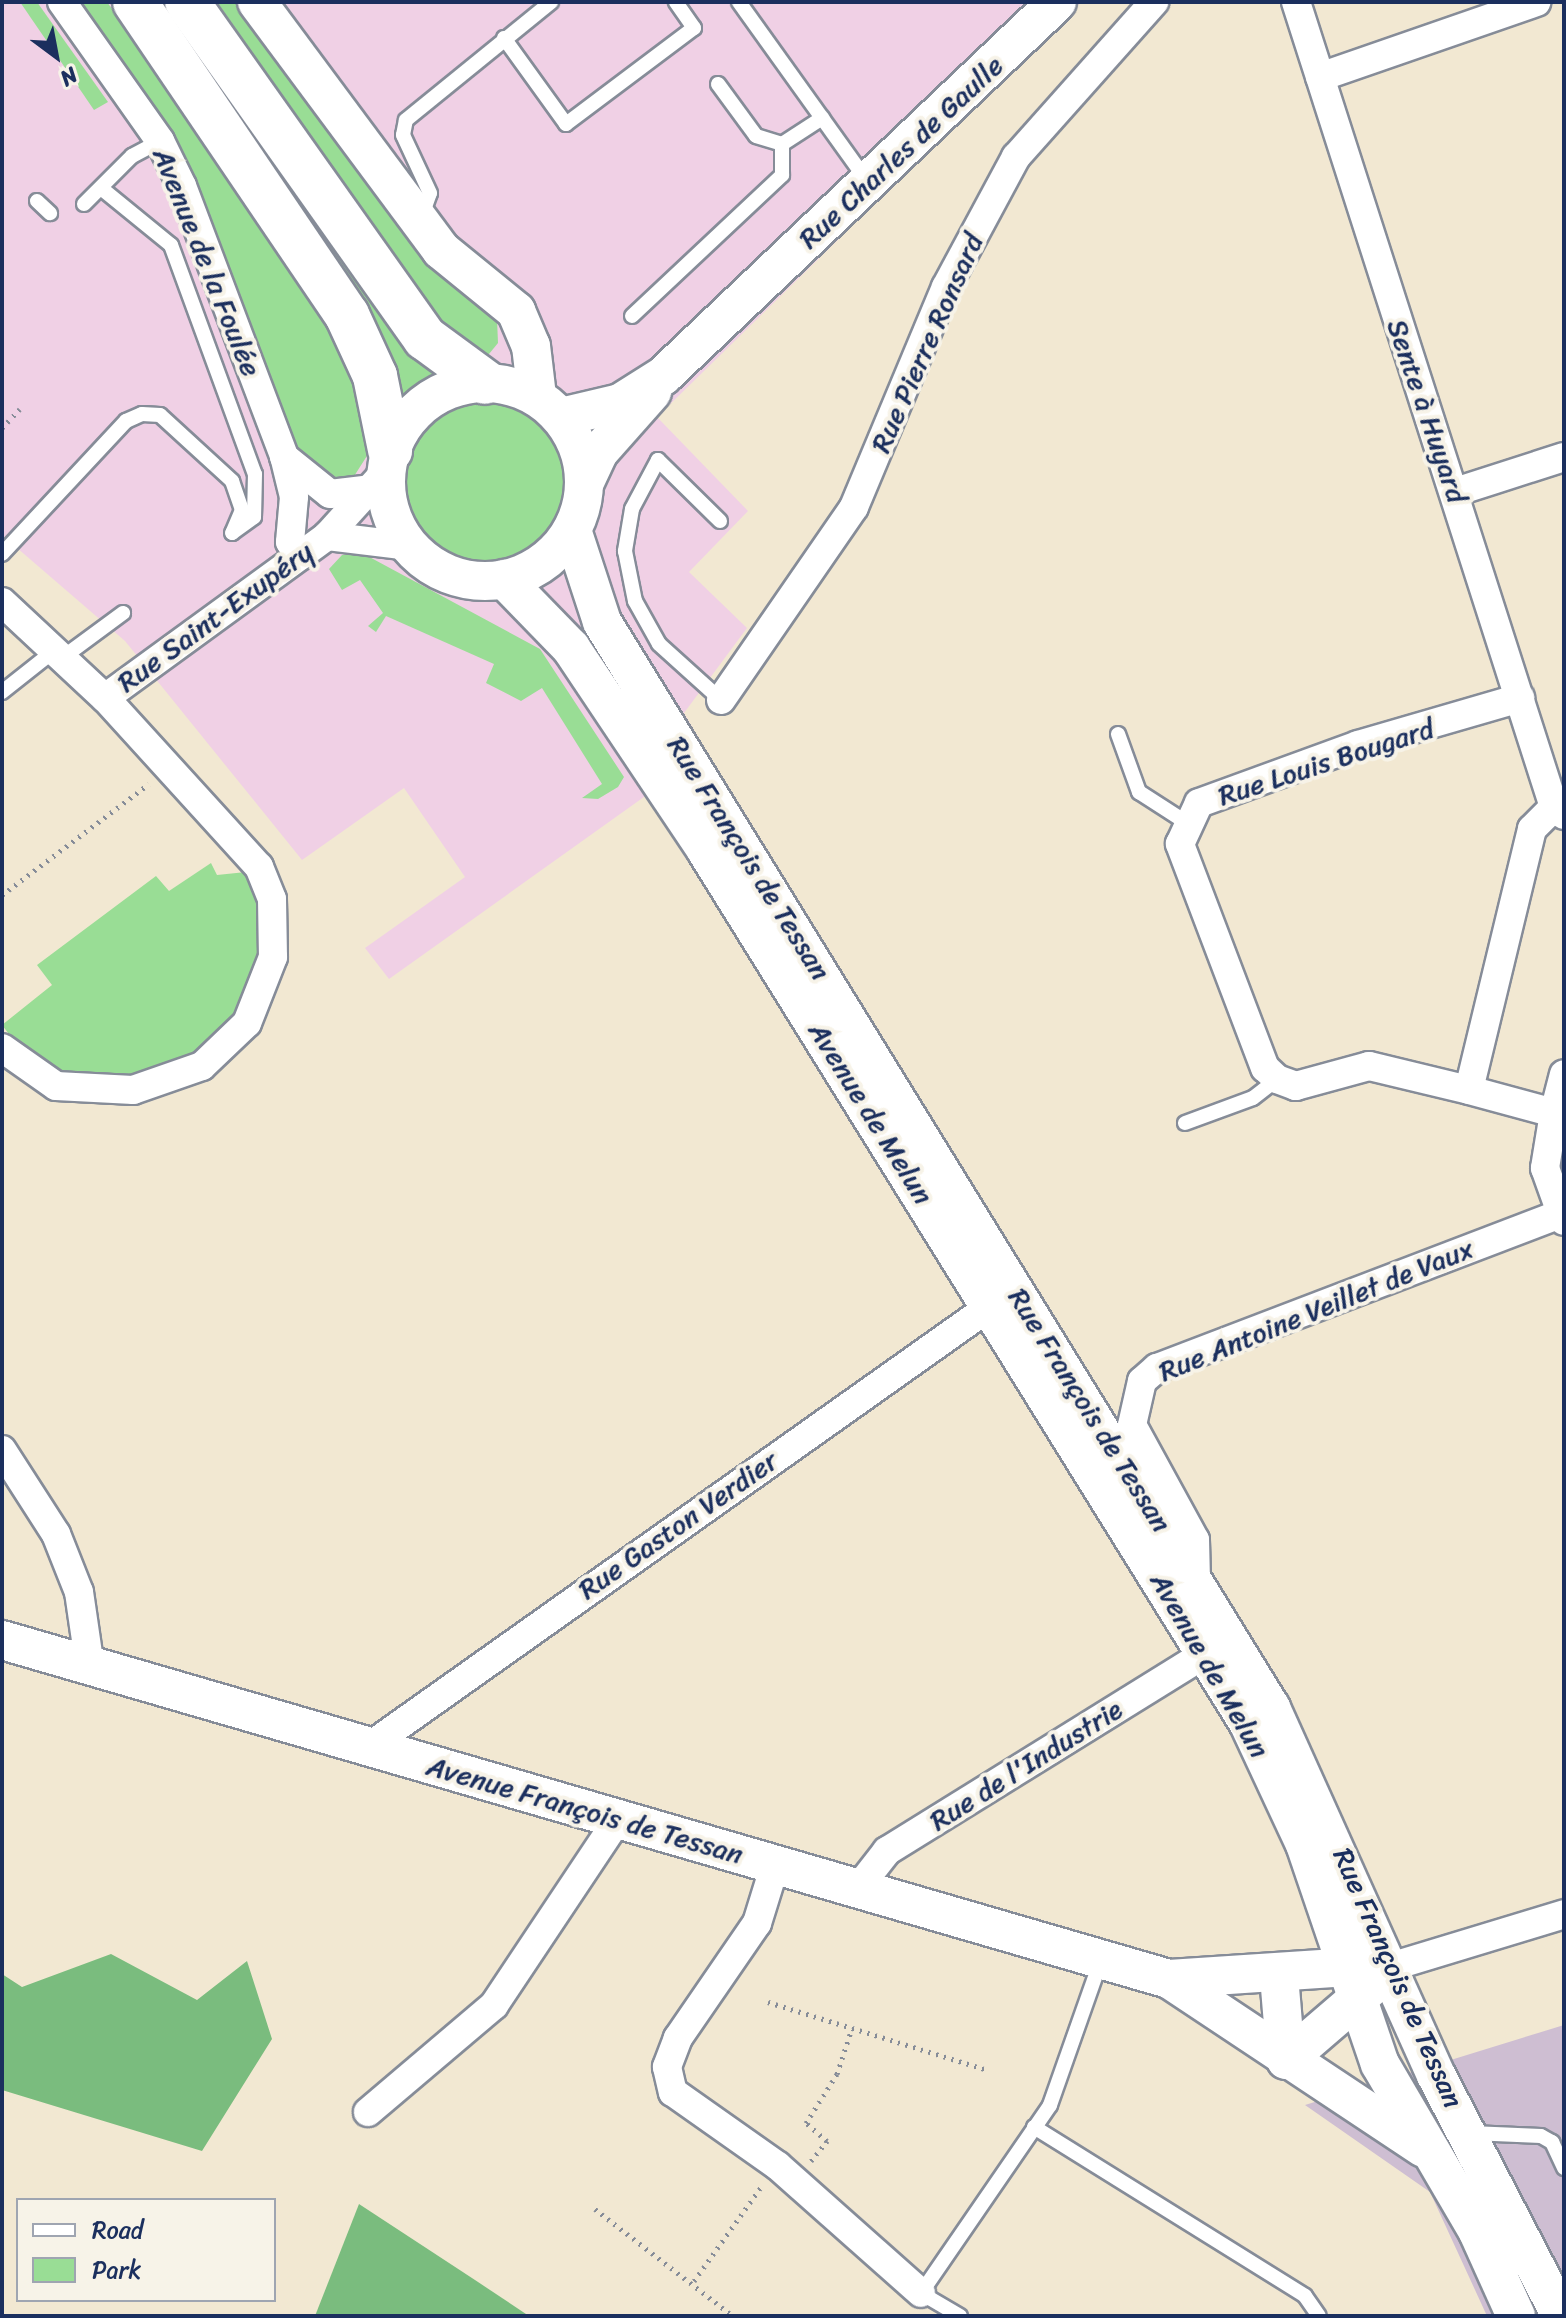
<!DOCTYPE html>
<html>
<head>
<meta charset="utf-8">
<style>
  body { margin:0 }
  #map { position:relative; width:1566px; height:2318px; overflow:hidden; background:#f2e8d2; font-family:Sriracha,sans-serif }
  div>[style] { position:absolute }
  .built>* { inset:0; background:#f0d0e5 }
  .industrial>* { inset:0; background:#cebed2 }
  .green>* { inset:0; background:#99dd95 }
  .round { border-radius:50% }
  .forest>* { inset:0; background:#7abc7e }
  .path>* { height:5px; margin-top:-2.5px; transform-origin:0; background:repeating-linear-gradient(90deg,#868c98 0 2px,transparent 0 8px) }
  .roads { filter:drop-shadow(2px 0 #868c98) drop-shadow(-2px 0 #868c98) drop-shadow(0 2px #868c98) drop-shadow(0 -2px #868c98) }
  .lane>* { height:14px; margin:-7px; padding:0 7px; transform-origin:7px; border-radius:7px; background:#fff }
  .street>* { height:28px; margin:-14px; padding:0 14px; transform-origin:14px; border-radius:14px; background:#fff }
  .secondary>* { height:38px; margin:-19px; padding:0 19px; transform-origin:19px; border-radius:19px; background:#fff }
  .secondary>.ring { margin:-19px; padding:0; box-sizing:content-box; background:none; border:38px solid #fff; border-radius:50% }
  .highway>* { height:44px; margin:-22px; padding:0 22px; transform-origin:22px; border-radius:22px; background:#fff }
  span { translate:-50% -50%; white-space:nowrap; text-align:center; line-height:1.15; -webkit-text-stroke:8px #f7f3e8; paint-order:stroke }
  .street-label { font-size:28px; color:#1b2f5e }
  .frame { position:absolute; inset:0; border:4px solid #1b2f5e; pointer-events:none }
  .legend { position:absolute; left:16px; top:2198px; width:260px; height:104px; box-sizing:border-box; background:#f7f3e8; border:2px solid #9fa5b1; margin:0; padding:10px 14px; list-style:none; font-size:24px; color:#1b2f5e }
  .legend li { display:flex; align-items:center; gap:16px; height:40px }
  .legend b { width:40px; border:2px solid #9fa5b1 }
  .north { position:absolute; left:16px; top:16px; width:80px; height:80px; -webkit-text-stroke:6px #f7f3e8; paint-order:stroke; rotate:148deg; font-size:22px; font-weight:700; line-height:32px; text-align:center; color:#1b2f5e }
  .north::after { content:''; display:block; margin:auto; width:28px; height:36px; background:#1b2f5e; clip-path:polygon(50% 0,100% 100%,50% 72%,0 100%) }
</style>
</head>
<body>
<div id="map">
  <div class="built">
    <div style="clip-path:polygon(2px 2px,1081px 2px,657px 417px,748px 511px,689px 572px,747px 628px,684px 713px,707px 752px,389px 979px,365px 948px,465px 877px,404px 788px,302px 860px,125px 641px,2px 535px)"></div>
  </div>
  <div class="industrial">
    <div style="clip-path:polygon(1564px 2025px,1564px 2316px,1487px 2316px,1430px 2192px,1305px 2105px)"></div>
  </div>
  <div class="green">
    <div style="clip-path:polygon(20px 2px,37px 2px,108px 102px,94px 110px)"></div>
    <div style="clip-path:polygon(77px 2px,107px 2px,305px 271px,357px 372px,372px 448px,351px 481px,341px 485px,301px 454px,287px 432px,177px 143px)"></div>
    <div style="clip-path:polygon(156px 2px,172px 2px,437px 374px,400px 399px)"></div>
    <div style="clip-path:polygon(217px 2px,241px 2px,497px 319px,498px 343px,489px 354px,478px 358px,451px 343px)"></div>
    <div class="round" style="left:402px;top:401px;width:166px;height:166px"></div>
    <div style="clip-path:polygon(362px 553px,540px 649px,624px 777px,618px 787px,598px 799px,582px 798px,602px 784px,542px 688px,521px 701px,486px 683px,494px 664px,386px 616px,376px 632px,368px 626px,383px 613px,360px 580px,342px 590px,329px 569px,342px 555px)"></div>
    <div style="clip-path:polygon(211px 863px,217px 875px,246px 872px,259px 906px,257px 977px,239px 1013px,188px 1061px,134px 1078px,61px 1076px,22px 1051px,2px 1025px,52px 985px,37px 965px,156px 876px,169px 891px)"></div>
  </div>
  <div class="forest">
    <div style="clip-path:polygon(111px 1954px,197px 2000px,247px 1961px,272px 2039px,202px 2151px,2px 2090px,2px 1974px,22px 1987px)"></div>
    <div style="clip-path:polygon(359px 2204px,475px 2280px,529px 2316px,315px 2316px)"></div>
  </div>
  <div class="path">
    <div style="left:2px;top:428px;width:26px;rotate:-47deg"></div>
    <div style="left:2px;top:895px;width:184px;rotate:-37.1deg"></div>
    <div style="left:768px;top:2002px;width:227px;rotate:17.2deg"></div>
    <div style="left:811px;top:2161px;width:26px;rotate:-51deg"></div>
    <div style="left:827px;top:2141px;width:28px;rotate:-139deg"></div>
    <div style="left:806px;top:2123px;width:58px;rotate:-57.7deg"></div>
    <div style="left:837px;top:2074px;width:48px;rotate:-71.9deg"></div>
    <div style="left:595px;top:2209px;width:175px;rotate:37.8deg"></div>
    <div style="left:694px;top:2281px;width:115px;rotate:-54.5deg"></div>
  </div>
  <div class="roads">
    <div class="lane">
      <div style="left:739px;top:2px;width:203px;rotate:54.4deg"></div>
      <div style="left:504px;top:38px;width:106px;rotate:54.2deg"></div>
      <div style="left:566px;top:124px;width:160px;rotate:-36.9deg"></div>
      <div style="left:694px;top:28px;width:32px;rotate:-125deg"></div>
      <div style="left:718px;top:84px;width:64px;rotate:53.8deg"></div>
      <div style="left:756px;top:136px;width:27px;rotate:17deg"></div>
      <div style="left:101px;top:188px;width:90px;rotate:39.2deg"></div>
      <div style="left:171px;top:245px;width:244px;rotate:69.9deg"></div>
      <div style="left:255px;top:474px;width:43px;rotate:91.3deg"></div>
      <div style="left:254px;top:517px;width:27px;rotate:144deg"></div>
      <div style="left:37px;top:201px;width:18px;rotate:43deg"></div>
      <div style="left:84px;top:204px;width:68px;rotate:-45deg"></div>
      <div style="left:132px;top:156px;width:32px;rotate:-28deg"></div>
      <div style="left:422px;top:215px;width:23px;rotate:-70deg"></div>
      <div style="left:430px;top:193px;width:64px;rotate:-115deg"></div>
      <div style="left:403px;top:135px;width:15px;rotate:-79deg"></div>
      <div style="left:406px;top:120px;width:187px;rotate:-39.1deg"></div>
      <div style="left:632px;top:316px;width:206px;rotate:-43.2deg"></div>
      <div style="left:782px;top:175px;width:31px;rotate:-90deg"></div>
      <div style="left:782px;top:144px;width:48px;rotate:-33deg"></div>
      <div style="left:720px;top:521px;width:87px;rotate:-135.5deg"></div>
      <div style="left:658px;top:460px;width:55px;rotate:118deg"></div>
      <div style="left:632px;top:509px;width:43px;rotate:99.5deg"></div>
      <div style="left:625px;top:551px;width:51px;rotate:78.7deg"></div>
      <div style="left:635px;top:601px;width:49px;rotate:60.8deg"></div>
      <div style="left:659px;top:644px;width:84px;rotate:42.1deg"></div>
      <div style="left:2px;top:554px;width:182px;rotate:-47deg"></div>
      <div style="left:126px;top:421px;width:17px;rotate:-24deg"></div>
      <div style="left:142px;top:414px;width:18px;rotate:3deg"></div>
      <div style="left:160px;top:415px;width:98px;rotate:42.5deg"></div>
      <div style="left:232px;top:481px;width:31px;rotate:71deg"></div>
      <div style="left:242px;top:510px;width:25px;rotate:113deg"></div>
      <div style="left:62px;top:658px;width:76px;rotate:-36.4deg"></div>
      <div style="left:2px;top:692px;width:66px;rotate:-38.3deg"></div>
      <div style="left:1118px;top:734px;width:62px;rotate:70.1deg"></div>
      <div style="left:1139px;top:792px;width:54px;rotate:32.8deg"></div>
      <div style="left:1185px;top:1123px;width:72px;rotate:-20.2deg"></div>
      <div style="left:1253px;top:1098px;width:31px;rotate:-38deg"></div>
      <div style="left:1034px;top:2127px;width:319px;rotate:31.9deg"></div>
      <div style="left:1305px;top:2296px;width:24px;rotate:55deg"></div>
      <div style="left:1471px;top:2133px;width:70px;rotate:2.5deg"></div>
      <div style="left:1541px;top:2136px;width:13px;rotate:29deg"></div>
      <div style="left:1552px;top:2142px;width:29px;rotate:65deg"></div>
      <div style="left:960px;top:2316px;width:45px;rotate:-149.5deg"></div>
      <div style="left:921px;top:2293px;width:228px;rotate:-55.5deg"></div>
      <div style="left:1050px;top:2105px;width:154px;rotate:-70.6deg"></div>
    </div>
    <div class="street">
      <div style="left:62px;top:2px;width:170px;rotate:54.8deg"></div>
      <div style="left:160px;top:141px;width:50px;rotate:63.9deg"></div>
      <div style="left:182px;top:186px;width:289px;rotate:69.3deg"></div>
      <div style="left:284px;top:456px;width:42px;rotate:76.3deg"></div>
      <div style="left:294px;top:497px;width:45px;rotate:95.1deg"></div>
      <div style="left:290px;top:542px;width:17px;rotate:57deg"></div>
      <div style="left:1296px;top:2px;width:845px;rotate:72.23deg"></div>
      <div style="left:1554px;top:807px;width:13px;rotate:39deg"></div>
      <div style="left:1320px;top:77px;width:229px;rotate:-19.1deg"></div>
      <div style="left:284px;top:457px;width:59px;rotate:38.8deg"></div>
      <div style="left:330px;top:494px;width:34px;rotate:-7deg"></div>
      <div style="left:1455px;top:492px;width:114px;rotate:-17.8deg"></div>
      <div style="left:327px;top:536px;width:82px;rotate:7deg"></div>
      <div style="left:2px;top:602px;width:141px;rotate:43deg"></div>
      <div style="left:721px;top:700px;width:234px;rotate:-55.4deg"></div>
      <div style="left:854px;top:507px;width:238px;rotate:-67.3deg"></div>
      <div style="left:946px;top:287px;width:148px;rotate:-61.7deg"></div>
      <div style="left:1016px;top:157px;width:208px;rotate:-48.3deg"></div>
      <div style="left:1554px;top:807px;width:31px;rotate:135deg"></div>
      <div style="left:1532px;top:829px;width:268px;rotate:103.6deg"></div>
      <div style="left:1469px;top:1090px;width:88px;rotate:15.1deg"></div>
      <div style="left:1554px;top:1113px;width:40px;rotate:-75.6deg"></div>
      <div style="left:2px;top:1048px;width:66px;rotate:35.1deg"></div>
      <div style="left:56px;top:1086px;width:77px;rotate:3deg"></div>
      <div style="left:133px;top:1090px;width:73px;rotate:-19.2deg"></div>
      <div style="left:202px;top:1066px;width:62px;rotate:-43.7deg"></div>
      <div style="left:247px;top:1023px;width:71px;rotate:-68.5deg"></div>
      <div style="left:273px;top:957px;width:58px;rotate:-91deg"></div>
      <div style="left:272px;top:899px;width:35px;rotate:-112deg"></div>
      <div style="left:259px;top:867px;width:229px;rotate:-132.3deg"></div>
      <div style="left:105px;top:698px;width:275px;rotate:-36.1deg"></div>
      <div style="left:327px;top:536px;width:86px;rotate:-47.8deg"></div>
      <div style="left:1469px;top:1090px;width:103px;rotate:-166.5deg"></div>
      <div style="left:1369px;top:1066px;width:76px;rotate:164.7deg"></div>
      <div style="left:1296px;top:1086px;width:20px;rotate:-160deg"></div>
      <div style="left:1277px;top:1079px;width:16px;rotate:-137deg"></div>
      <div style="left:1265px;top:1068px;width:240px;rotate:-110.8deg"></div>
      <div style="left:1180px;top:844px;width:45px;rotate:-65.1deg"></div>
      <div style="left:1199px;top:803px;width:169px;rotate:-20deg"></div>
      <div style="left:1358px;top:745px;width:169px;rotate:-16.2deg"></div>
      <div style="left:1554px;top:1113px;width:56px;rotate:99.3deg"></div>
      <div style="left:1545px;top:1168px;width:56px;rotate:70.3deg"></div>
      <div style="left:2px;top:1450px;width:100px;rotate:57.3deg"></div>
      <div style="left:56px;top:1534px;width:62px;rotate:68.4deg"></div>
      <div style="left:79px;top:1592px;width:76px;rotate:81.7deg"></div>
      <div style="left:1196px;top:1581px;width:41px;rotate:-91.4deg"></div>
      <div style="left:1195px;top:1540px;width:131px;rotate:-118.7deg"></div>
      <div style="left:1132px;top:1425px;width:45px;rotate:-77.2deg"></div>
      <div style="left:1142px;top:1381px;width:20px;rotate:-41deg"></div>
      <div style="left:1157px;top:1368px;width:432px;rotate:-20.9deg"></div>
      <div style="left:367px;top:1748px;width:766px;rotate:-35.33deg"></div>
      <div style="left:775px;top:1865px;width:61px;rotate:107.2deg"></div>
      <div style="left:757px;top:1923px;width:140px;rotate:124.5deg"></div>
      <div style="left:678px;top:2038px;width:31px;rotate:111deg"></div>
      <div style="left:667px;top:2067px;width:26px;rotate:77deg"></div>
      <div style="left:673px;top:2092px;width:128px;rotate:35.2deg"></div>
      <div style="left:778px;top:2166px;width:191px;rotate:41.6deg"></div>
      <div style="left:858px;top:1888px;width:47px;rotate:-51.9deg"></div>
      <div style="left:887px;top:1851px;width:375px;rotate:-31.8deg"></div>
      <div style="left:1390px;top:1967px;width:182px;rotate:-16.9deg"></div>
      <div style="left:368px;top:2112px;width:165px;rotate:-40.3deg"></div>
      <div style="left:494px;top:2005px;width:224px;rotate:-56.3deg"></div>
    </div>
    <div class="secondary">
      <div style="left:257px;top:2px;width:309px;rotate:53.4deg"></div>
      <div style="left:441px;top:250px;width:97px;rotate:39.1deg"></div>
      <div style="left:516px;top:311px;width:38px;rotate:67deg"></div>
      <div style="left:531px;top:346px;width:50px;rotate:83.2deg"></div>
      <div class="ring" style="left:386px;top:383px;width:160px;height:160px"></div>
      <div style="left:561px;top:417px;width:61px;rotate:-13.3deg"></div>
      <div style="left:620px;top:403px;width:51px;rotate:-32.1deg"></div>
      <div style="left:663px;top:376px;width:543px;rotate:-43.51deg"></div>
      <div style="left:584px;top:484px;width:35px;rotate:-65deg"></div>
      <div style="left:599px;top:452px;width:80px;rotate:-48.5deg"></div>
      <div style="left:572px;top:530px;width:97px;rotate:71.9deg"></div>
      <div style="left:602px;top:622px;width:1276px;rotate:58.37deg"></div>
      <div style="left:1271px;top:1708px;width:402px;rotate:65.8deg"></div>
      <div style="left:1436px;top:2075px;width:271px;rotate:62.6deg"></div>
      <div style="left:504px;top:579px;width:96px;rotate:45.8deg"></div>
      <div style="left:571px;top:648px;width:243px;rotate:56.2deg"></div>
      <div style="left:706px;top:850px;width:1027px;rotate:58.14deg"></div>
      <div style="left:1248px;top:1722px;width:135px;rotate:65deg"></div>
      <div style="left:1305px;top:1844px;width:232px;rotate:71.2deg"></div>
      <div style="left:1380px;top:2064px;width:194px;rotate:59.7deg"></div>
      <div style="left:1478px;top:2232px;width:92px;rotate:65.7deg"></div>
      <div style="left:2px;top:1640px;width:1215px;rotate:16.2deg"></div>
      <div style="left:1169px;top:1979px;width:198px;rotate:-3.8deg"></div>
      <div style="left:1279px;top:1976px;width:84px;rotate:85.2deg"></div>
      <div style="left:1169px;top:1979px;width:305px;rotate:33.6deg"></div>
      <div style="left:1286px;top:2060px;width:113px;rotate:-40.7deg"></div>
    </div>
    <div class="highway">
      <div style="left:135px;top:2px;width:378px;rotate:55.9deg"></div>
      <div style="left:347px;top:315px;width:67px;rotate:65.3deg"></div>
      <div style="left:375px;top:376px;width:76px;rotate:78.5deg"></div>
      <div style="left:187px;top:2px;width:412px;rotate:54.7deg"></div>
      <div style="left:425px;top:338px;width:74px;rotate:36.3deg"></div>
    </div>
  </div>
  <div class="street-label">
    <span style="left:901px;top:152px;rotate:-43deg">Rue Charles de Gaulle</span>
    <span style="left:207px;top:262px;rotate:68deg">Avenue de la Foulée</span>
    <span style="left:927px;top:343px;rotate:-66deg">Rue Pierre Ronsard</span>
    <span style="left:1427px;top:411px;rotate:71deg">Sente à Huyard</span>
    <span style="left:215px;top:617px;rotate:-36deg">Rue Saint-Exupéry</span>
    <span style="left:1326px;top:762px;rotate:-18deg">Rue Louis Bougard</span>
    <span style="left:749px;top:858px;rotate:58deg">Rue François de Tessan</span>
    <span style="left:871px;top:1113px;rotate:58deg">Avenue de Melun</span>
    <span style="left:1316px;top:1310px;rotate:-22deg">Rue Antoine Veillet de Vaux</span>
    <span style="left:1090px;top:1410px;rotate:58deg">Rue François de Tessan</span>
    <span style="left:678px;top:1525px;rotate:-35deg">Rue Gaston Verdier</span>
    <span style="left:1210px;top:1665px;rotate:60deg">Avenue de Melun</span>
    <span style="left:1026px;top:1765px;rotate:-32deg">Rue de l'Industrie</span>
    <span style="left:585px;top:1810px;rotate:16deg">Avenue François de Tessan</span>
    <span style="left:1398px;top:1978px;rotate:66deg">Rue François de Tessan</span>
  </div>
  <div class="frame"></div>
  <ul class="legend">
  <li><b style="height:10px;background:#fff"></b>Road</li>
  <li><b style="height:22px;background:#99dd95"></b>Park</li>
  </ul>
  <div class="north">N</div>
</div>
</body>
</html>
